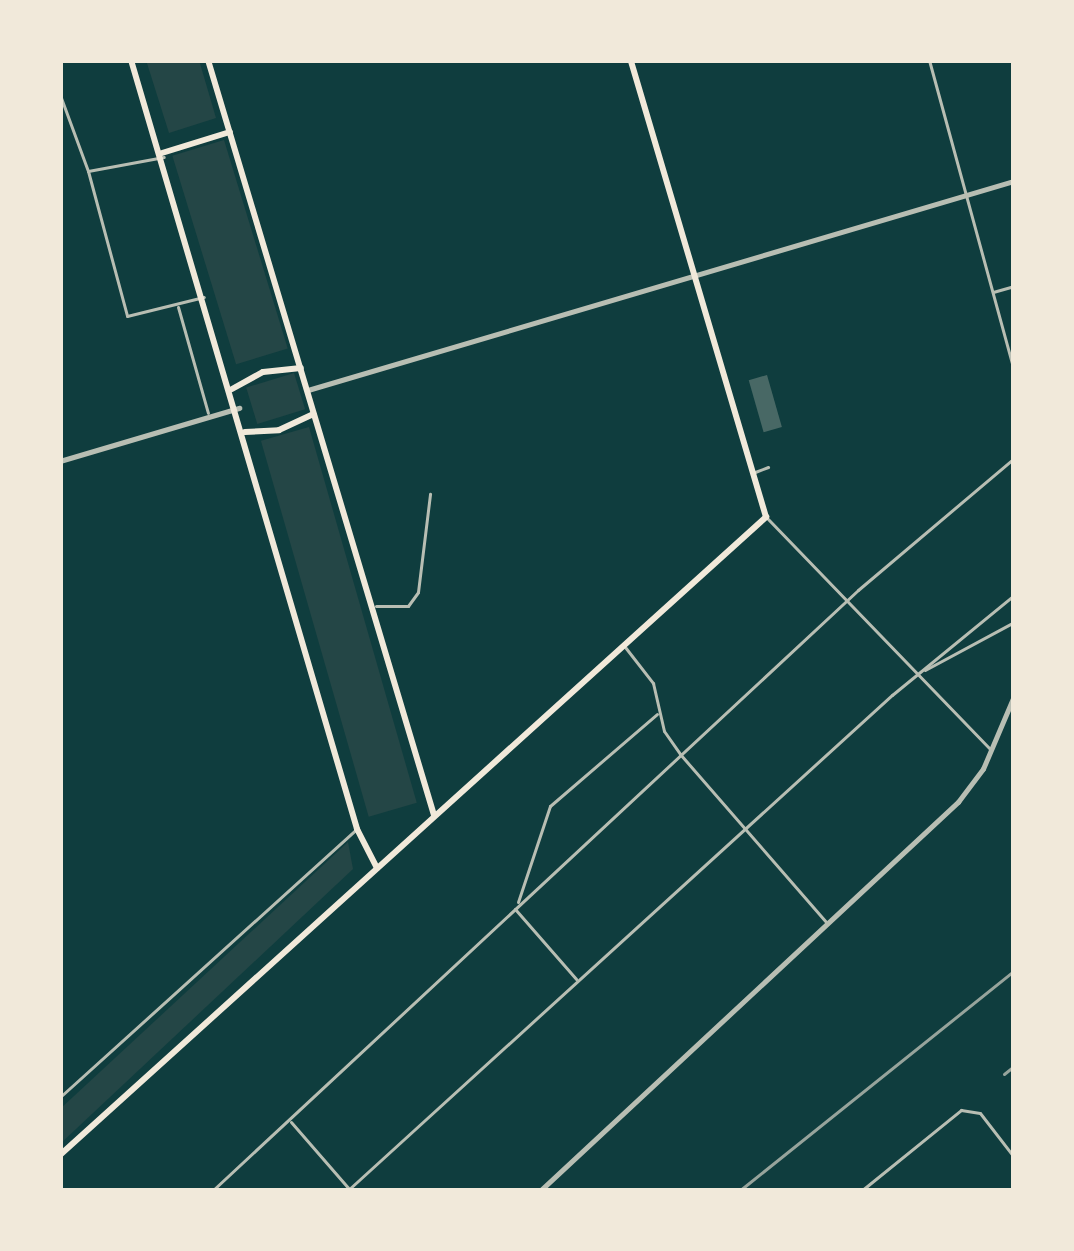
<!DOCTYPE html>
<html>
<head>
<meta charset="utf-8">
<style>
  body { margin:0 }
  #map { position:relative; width:1074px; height:1251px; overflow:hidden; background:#0f3d3e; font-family:Roboto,sans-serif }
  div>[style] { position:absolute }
  .green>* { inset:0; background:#244646; transform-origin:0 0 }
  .building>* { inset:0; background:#486865; transform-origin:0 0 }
  .minor>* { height:3px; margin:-1.5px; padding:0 1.5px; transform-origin:1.5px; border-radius:1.5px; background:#b8beb3 }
  .tertiary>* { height:4.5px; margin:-2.25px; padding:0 2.25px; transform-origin:2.25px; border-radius:2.25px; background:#b8beb3 }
  .secondary>* { height:6px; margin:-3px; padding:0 3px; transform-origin:3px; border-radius:3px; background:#f1e9da }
  .rail>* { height:3px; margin:-1.5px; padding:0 1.5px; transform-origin:1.5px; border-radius:1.5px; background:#97a49c }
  span { translate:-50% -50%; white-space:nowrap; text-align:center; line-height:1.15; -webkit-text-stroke:9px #f1e9da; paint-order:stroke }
  .frame { position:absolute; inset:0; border:63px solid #f1e9da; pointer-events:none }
</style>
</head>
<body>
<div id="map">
  <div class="green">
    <div style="clip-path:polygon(146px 60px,199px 60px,216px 118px,169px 133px)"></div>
    <div style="left:224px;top:140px;width:218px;height:54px;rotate:73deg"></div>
    <div style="left:294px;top:373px;width:38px;height:50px;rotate:73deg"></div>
    <div style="left:309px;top:427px;width:391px;height:50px;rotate:74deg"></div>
    <div style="clip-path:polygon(348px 842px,353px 869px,60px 1144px,60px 1109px)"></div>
  </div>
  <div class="building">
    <div style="left:767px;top:375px;width:54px;height:19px;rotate:74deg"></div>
  </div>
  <div class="minor">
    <div style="left:929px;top:60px;width:322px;rotate:74.7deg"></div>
    <div style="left:60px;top:95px;width:81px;rotate:69.8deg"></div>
    <div style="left:88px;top:171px;width:77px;rotate:-10.4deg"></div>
    <div style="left:88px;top:171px;width:150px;rotate:74.9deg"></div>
    <div style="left:127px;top:316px;width:79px;rotate:-13.9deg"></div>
    <div style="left:993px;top:292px;width:22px;rotate:-16deg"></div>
    <div style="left:178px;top:307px;width:110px;rotate:74.2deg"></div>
    <div style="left:755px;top:472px;width:14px;rotate:-21deg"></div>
    <div style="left:768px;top:519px;width:320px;rotate:46deg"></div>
    <div style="left:376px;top:606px;width:32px"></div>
    <div style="left:408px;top:606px;width:17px;rotate:-54deg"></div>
    <div style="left:418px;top:592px;width:99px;rotate:-83deg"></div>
    <div style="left:625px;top:647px;width:46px;rotate:52.1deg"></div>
    <div style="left:653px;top:683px;width:49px;rotate:77.1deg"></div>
    <div style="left:664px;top:731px;width:28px;rotate:55deg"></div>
    <div style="left:680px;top:754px;width:224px;rotate:49deg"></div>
    <div style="left:925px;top:670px;width:101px;rotate:-28.3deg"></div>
    <div style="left:518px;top:902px;width:101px;rotate:-71.6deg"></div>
    <div style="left:550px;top:806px;width:141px;rotate:-40.7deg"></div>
    <div style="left:515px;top:909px;width:93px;rotate:48.9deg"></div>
    <div style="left:60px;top:1097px;width:398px;rotate:-42.1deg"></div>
    <div style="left:291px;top:1122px;width:91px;rotate:49deg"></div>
    <div style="left:212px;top:1191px;width:882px;rotate:-42.93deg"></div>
    <div style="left:858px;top:590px;width:204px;rotate:-40.2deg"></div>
    <div style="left:347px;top:1191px;width:737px;rotate:-42.31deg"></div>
    <div style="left:892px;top:695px;width:158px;rotate:-39.3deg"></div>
    <div style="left:861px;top:1191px;width:129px;rotate:-39deg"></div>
    <div style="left:961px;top:1110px;width:19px;rotate:9deg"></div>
    <div style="left:980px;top:1113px;width:56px;rotate:52.3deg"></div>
  </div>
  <div class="tertiary">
    <div style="left:308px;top:390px;width:736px;rotate:-16.49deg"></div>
    <div style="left:60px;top:461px;width:187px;rotate:-16.5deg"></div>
    <div style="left:540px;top:1191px;width:571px;rotate:-42.94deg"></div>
    <div style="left:958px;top:802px;width:41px;rotate:-52.9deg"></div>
    <div style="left:983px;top:769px;width:79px;rotate:-67deg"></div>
  </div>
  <div class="secondary">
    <div style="left:131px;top:60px;width:802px;rotate:73.62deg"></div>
    <div style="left:357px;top:829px;width:44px;rotate:62.9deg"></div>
    <div style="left:208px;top:60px;width:788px;rotate:73.34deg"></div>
    <div style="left:162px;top:153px;width:71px;rotate:-17.2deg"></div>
    <div style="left:232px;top:389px;width:35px;rotate:-29deg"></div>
    <div style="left:263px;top:372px;width:38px;rotate:-6deg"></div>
    <div style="left:245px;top:432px;width:34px;rotate:-3deg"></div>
    <div style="left:279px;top:430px;width:38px;rotate:-25deg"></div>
    <div style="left:60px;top:1155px;width:952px;rotate:-42.1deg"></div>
    <div style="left:766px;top:517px;width:477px;rotate:-106.5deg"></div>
  </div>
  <div class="rail">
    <div style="left:1004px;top:1074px;width:13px;rotate:-39deg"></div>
    <div style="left:739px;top:1191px;width:352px;rotate:-38.7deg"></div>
  </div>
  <div class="frame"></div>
</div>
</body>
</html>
